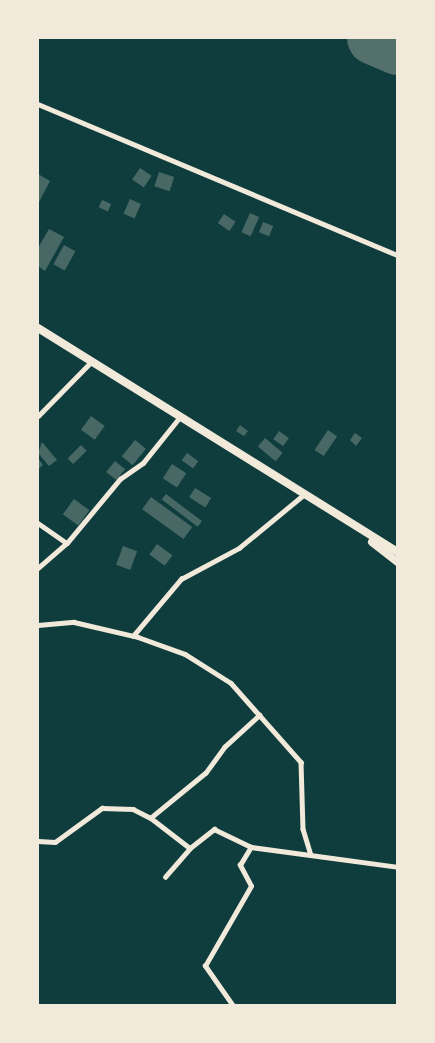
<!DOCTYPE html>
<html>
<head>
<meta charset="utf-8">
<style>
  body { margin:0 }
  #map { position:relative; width:435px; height:1043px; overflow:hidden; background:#0f3d3e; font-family:"Noto Sans",sans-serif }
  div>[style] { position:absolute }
  .runway>* { height:54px; margin:-27px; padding:0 27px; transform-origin:27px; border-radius:27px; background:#53706d }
  .building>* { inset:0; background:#486865; transform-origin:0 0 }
  .minor>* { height:4.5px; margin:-2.25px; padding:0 2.25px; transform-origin:2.25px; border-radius:2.25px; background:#f1e9da }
  .trunk>* { height:8px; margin:-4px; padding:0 4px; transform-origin:4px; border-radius:4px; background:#f1e9da }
  span { translate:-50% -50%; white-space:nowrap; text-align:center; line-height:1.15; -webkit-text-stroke:4px #f1e9da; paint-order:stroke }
  .frame { position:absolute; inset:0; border:39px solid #f1e9da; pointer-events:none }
</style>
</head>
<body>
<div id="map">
  <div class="runway">
    <div style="left:374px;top:38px;width:26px;rotate:23deg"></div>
  </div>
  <div class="building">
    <div style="left:140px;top:168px;width:14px;height:14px;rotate:34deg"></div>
    <div style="left:159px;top:172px;width:16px;height:15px;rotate:18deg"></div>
    <div style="clip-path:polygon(38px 174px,50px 181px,38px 204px)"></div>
    <div style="left:130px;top:199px;width:12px;height:16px;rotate:24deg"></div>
    <div style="left:102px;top:200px;width:10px;height:8px;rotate:24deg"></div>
    <div style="left:250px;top:213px;width:10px;height:21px;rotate:24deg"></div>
    <div style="left:224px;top:214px;width:14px;height:11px;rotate:34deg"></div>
    <div style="left:263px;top:222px;width:11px;height:11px;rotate:22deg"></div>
    <div style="clip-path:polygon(49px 229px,64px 237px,45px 271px,38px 266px,38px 248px)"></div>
    <div style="left:64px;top:245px;width:13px;height:22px;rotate:29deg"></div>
    <div style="left:91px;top:416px;width:17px;height:17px;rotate:36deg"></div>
    <div style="clip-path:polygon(240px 425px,248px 431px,244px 436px,236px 431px)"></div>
    <div style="left:328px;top:430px;width:11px;height:24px;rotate:34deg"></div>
    <div style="left:279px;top:431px;width:12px;height:10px;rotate:35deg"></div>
    <div style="clip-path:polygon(355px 433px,362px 438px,356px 446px,350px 440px)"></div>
    <div style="left:265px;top:438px;width:23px;height:11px;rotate:40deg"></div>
    <div style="left:135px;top:440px;width:14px;height:21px;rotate:39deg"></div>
    <div style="clip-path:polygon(42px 442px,57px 460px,49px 466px,38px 453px)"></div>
    <div style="left:81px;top:445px;width:8px;height:19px;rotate:45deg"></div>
    <div style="left:187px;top:453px;width:14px;height:9px;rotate:36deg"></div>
    <div style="clip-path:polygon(38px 458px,43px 465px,38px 469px)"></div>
    <div style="left:115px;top:461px;width:13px;height:14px;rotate:39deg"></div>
    <div style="left:172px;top:464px;width:17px;height:17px;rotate:33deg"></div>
    <div style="left:195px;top:488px;width:19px;height:11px;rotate:32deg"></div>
    <div style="left:166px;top:494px;width:45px;height:7px;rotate:37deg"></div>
    <div style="left:151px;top:497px;width:51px;height:15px;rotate:36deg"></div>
    <div style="left:74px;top:499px;width:19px;height:19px;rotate:36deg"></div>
    <div style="left:157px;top:544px;width:19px;height:13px;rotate:36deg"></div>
    <div style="left:123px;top:546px;width:15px;height:20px;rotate:20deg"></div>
  </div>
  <div class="minor">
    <div style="left:38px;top:104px;width:390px;rotate:22.8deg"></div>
    <div style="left:38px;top:416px;width:74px;rotate:-45.5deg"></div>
    <div style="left:38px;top:523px;width:35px;rotate:35deg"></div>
    <div style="left:38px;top:568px;width:38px;rotate:-41deg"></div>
    <div style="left:67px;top:543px;width:83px;rotate:-50.4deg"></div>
    <div style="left:120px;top:479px;width:28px;rotate:-35deg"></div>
    <div style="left:143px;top:463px;width:58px;rotate:-51.3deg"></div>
    <div style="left:38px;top:625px;width:36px;rotate:-5deg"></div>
    <div style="left:74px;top:622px;width:66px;rotate:13.2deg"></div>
    <div style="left:138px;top:637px;width:50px;rotate:19.9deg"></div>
    <div style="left:185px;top:654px;width:54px;rotate:32.2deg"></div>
    <div style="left:231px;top:683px;width:106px;rotate:48.5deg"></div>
    <div style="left:301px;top:762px;width:67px;rotate:88.3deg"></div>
    <div style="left:303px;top:829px;width:27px;rotate:73deg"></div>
    <div style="left:133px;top:636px;width:75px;rotate:-49.9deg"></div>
    <div style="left:181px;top:579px;width:66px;rotate:-28.1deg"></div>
    <div style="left:239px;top:548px;width:82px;rotate:-39.5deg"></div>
    <div style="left:260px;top:715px;width:47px;rotate:137.6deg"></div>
    <div style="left:225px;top:747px;width:32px;rotate:126deg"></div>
    <div style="left:206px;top:773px;width:71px;rotate:140.7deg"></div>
    <div style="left:151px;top:818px;width:49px;rotate:37.6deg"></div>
    <div style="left:190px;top:848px;width:31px;rotate:-38deg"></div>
    <div style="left:214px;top:829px;width:41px;rotate:25.9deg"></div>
    <div style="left:251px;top:847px;width:148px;rotate:7.7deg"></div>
    <div style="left:38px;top:841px;width:17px;rotate:3deg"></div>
    <div style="left:55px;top:842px;width:58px;rotate:-35.9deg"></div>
    <div style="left:102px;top:808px;width:31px;rotate:2deg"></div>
    <div style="left:133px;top:809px;width:20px;rotate:27deg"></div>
    <div style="left:165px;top:877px;width:38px;rotate:-49deg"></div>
    <div style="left:233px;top:1006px;width:49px;rotate:-125deg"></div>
    <div style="left:205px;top:966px;width:92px;rotate:-60.1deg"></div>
    <div style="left:251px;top:886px;width:24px;rotate:-118deg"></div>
    <div style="left:240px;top:865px;width:21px;rotate:-59deg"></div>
  </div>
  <div class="trunk">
    <div style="left:38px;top:328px;width:424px;rotate:31.9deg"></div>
    <div style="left:372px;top:542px;width:33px;rotate:38deg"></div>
  </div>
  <div class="frame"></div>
</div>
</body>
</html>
